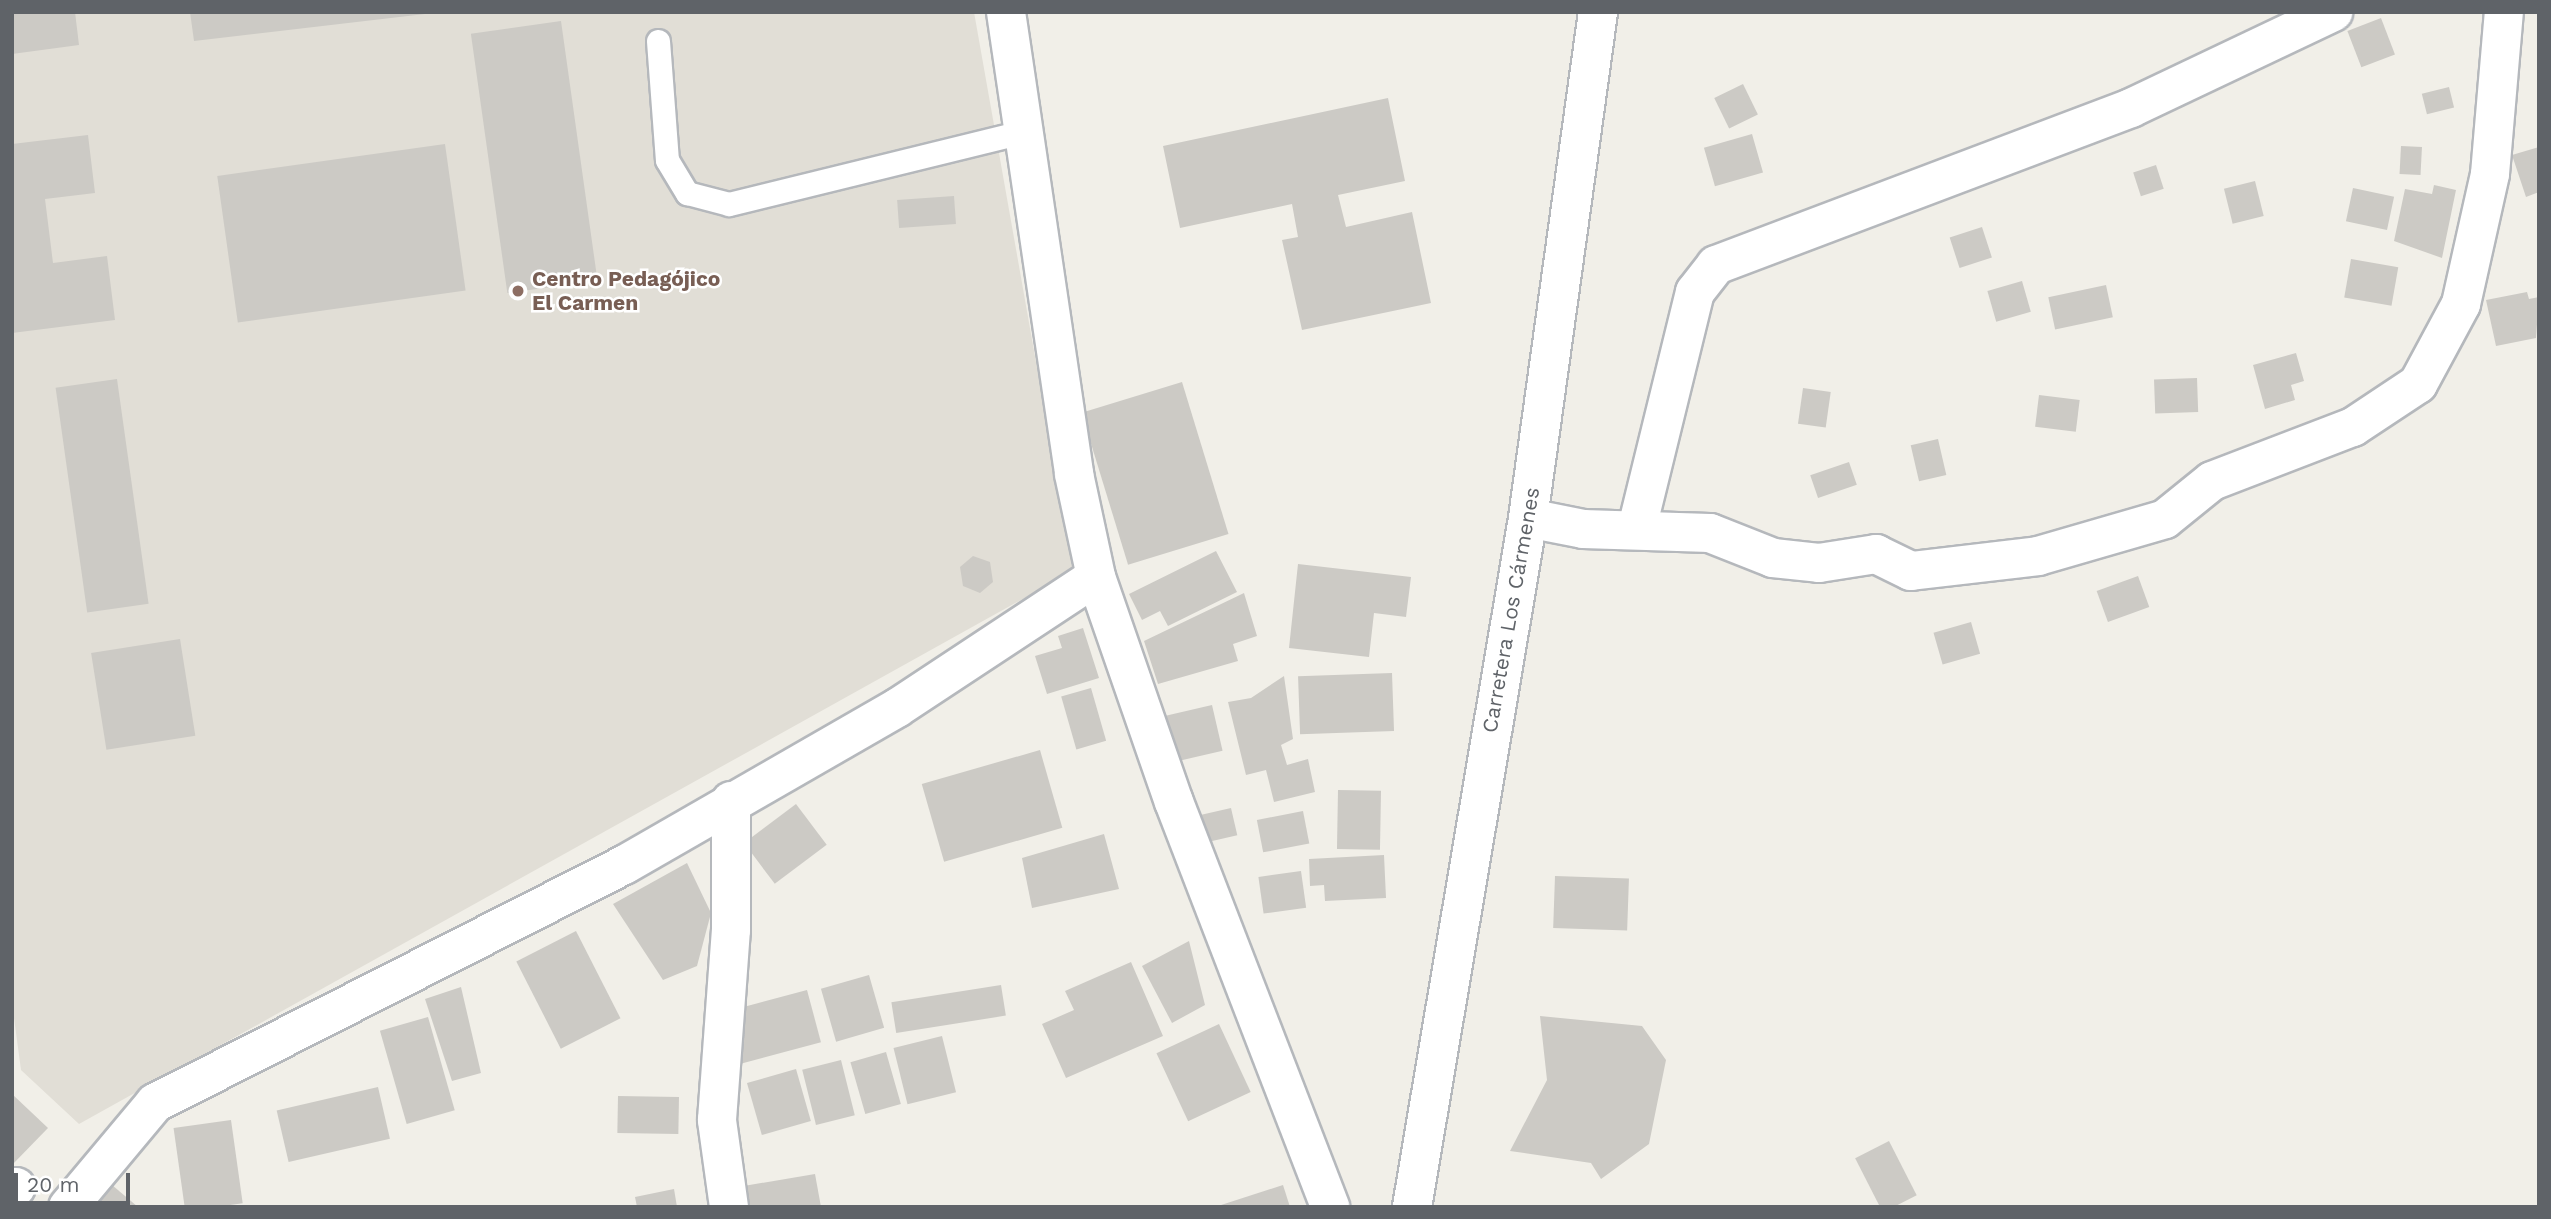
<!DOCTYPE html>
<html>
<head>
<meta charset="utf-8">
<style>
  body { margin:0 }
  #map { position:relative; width:2551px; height:1219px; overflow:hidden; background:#f1efe8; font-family:"Work Sans",sans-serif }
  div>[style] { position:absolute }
  .education>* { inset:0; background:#e1ded6 }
  .building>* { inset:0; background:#cccac5; transform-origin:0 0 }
  .roads { filter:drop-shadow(2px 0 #b5b8bc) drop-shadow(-2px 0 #b5b8bc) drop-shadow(0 2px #b5b8bc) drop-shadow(0 -2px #b5b8bc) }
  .service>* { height:23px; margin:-11.5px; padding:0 11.5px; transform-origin:11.5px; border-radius:11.5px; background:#fff }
  .minor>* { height:38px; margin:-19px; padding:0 19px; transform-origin:19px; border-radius:19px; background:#fff }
  .secondary>* { height:38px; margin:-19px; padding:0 19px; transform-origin:19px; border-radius:19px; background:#fff }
  .dots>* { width:19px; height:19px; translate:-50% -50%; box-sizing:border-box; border:4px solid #fff; border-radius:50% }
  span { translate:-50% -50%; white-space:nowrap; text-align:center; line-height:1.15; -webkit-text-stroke:5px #fff; paint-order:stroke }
  .education-label { font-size:21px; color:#785e54; font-weight:700 }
  .left { translate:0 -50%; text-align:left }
  .street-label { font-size:21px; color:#5f6368 }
  .frame { position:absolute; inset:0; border:14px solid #5f6368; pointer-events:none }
  .scale { position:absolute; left:14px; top:1173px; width:116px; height:32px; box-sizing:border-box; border:4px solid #5f6368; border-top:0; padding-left:9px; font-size:21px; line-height:24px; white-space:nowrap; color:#5f6368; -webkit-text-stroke:5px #fff; paint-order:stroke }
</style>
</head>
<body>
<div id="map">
  <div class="education">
    <div style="clip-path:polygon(12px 12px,974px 12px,1073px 571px,79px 1124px,21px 1070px,12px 1003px)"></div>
  </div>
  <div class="building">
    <div style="clip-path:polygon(12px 12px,75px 12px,79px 45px,12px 54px)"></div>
    <div style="clip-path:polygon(190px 12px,425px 12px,425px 14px,194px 41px)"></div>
    <div style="left:2381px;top:18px;width:39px;height:36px;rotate:69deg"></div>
    <div style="left:561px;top:21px;width:262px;height:91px;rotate:82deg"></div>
    <div style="left:1743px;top:84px;width:34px;height:32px;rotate:64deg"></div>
    <div style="left:2449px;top:87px;width:21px;height:28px;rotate:76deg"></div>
    <div style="clip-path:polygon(1388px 98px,1405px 181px,1338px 195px,1346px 227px,1412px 212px,1431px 303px,1302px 330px,1282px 240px,1298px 237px,1292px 204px,1180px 228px,1163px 146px)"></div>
    <div style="left:1752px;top:134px;width:40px;height:50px;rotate:74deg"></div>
    <div style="clip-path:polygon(88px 135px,95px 193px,45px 199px,53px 263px,107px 256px,115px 320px,12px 333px,12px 144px)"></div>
    <div style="left:445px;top:144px;width:148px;height:230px;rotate:82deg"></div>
    <div style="left:2401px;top:146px;width:21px;height:28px;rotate:3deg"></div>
    <div style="clip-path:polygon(2539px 147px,2539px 192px,2526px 197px,2512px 155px)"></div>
    <div style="left:2156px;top:165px;width:25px;height:24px;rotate:72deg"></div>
    <div style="left:2255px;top:181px;width:36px;height:32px;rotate:76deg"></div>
    <div style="clip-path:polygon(2434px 185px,2456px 190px,2442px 258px,2394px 241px,2405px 189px,2432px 194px)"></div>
    <div style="left:2353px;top:188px;width:42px;height:34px;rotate:12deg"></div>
    <div style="left:954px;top:196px;width:28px;height:57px;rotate:86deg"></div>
    <div style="left:1982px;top:227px;width:32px;height:34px;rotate:72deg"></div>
    <div style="left:2351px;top:259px;width:48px;height:39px;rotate:10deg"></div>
    <div style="left:2022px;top:281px;width:32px;height:36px;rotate:74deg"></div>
    <div style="left:2106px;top:285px;width:33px;height:59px;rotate:78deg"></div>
    <div style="clip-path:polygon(2527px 292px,2529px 299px,2539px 297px,2536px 338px,2496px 346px,2486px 300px)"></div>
    <div style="clip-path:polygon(2296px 353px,2304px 381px,2291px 385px,2295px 400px,2265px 409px,2253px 365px)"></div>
    <div style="left:2197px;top:378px;width:34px;height:43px;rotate:88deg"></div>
    <div style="left:117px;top:379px;width:227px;height:62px;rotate:82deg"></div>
    <div style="left:1182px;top:382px;width:159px;height:105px;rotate:73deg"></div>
    <div style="left:1803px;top:388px;width:28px;height:36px;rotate:8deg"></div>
    <div style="left:2039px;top:395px;width:41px;height:32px;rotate:7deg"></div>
    <div style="left:1938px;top:439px;width:37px;height:28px;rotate:77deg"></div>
    <div style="left:1849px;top:462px;width:24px;height:41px;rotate:71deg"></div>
    <div style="clip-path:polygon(1216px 551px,1237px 592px,1168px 626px,1160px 611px,1142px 620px,1129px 594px)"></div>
    <div style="clip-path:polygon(973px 556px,990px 562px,993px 582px,980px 593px,963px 586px,960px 567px)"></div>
    <div style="clip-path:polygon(1298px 564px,1411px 577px,1406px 617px,1374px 613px,1369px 657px,1289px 648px)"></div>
    <div style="left:2138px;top:576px;width:33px;height:44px;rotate:70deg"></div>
    <div style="clip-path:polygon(1244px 593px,1257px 636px,1233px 644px,1238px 661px,1158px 684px,1144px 641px)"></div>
    <div style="left:1971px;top:622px;width:33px;height:39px;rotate:74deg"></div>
    <div style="clip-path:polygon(1083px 628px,1099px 678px,1047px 694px,1035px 656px,1062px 648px,1058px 636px)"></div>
    <div style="left:180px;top:639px;width:98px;height:90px;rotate:81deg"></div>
    <div style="left:1392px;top:673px;width:58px;height:94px;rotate:88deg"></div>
    <div style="clip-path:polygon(1284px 676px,1293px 739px,1281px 745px,1287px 765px,1308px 759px,1315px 792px,1274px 802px,1266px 770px,1246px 775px,1228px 702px,1251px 698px)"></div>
    <div style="left:1091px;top:688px;width:55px;height:31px;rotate:74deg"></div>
    <div style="left:1212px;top:705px;width:47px;height:64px;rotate:77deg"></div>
    <div style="left:1040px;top:750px;width:81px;height:123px;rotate:74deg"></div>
    <div style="left:1338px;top:790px;width:43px;height:59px;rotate:1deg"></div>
    <div style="left:796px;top:804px;width:51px;height:65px;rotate:53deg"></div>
    <div style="left:1231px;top:808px;width:28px;height:37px;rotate:77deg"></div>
    <div style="left:1303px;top:811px;width:33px;height:47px;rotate:79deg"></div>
    <div style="clip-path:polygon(1104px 834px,1119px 889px,1032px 908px,1022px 858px)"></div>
    <div style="clip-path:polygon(1384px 855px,1386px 898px,1325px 901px,1324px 885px,1310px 886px,1309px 859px)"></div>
    <div style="clip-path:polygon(687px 863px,711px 913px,697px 966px,663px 980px,613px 904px)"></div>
    <div style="left:1301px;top:871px;width:37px;height:43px;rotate:82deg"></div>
    <div style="left:1555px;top:876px;width:74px;height:52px;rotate:2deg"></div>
    <div style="left:576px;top:931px;width:98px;height:67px;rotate:63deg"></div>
    <div style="clip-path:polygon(1189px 941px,1205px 1005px,1172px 1023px,1142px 966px)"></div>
    <div style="clip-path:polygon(1131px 962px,1163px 1036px,1066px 1078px,1042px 1024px,1074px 1010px,1065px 991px)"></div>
    <div style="left:869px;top:975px;width:55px;height:50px;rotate:74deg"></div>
    <div style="left:1001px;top:985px;width:31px;height:111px;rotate:81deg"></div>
    <div style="clip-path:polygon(461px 987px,481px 1073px,452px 1081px,425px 999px)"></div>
    <div style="left:807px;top:990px;width:54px;height:84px;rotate:75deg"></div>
    <div style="clip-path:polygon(1540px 1016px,1642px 1026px,1666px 1060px,1649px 1144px,1601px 1179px,1591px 1163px,1510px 1151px,1547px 1080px)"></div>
    <div style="left:428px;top:1017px;width:97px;height:50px;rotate:74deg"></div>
    <div style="left:1219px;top:1024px;width:75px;height:69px;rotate:65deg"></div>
    <div style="left:942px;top:1036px;width:58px;height:50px;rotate:76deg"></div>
    <div style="left:886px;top:1052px;width:54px;height:37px;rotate:74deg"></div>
    <div style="left:841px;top:1060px;width:57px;height:40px;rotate:76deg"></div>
    <div style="left:796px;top:1069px;width:54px;height:51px;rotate:74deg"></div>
    <div style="left:378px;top:1087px;width:53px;height:104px;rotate:77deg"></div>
    <div style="clip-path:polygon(12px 1094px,48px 1128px,12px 1165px)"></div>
    <div style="left:618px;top:1096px;width:61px;height:37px;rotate:1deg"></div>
    <div style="left:231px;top:1120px;width:84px;height:58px;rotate:82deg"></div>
    <div style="left:1889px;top:1141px;width:61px;height:38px;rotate:63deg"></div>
    <div style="clip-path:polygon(815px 1174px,821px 1207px,736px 1207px,732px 1188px)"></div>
    <div style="clip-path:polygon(112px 1185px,138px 1207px,93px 1207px)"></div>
    <div style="clip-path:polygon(1283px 1185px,1290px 1207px,1218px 1207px,1218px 1206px)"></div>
    <div style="clip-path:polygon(674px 1189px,677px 1207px,637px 1207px,635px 1197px)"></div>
  </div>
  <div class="roads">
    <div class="service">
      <div style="left:658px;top:41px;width:119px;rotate:85.7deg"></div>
      <div style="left:667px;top:160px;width:39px;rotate:59deg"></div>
      <div style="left:687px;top:193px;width:43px;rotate:14.7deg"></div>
      <div style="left:729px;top:204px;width:303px;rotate:-13.8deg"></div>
    </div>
    <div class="minor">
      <div style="left:1006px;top:12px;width:467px;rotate:81.6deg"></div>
      <div style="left:1074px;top:474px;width:105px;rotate:77.9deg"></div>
      <div style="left:1528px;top:518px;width:56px;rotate:11.3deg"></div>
      <div style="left:1583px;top:529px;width:127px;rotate:1.8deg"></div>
      <div style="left:1710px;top:533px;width:68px;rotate:21.6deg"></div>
      <div style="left:1773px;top:558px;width:46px;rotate:6.2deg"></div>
      <div style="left:1819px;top:563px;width:58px;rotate:-9deg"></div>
      <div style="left:1876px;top:554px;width:39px;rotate:26deg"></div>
      <div style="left:1911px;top:571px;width:128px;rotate:-6.7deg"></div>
      <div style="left:2038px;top:556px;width:132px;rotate:-16.2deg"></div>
      <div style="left:2165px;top:519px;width:60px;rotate:-39deg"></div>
      <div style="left:2212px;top:481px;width:151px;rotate:-21deg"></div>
      <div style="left:2353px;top:427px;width:78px;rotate:-33.5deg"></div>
      <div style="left:2418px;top:384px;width:91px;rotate:-61.7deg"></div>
      <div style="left:2461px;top:304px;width:133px;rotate:-77.4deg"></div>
      <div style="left:2490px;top:174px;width:163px;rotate:-85.1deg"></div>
      <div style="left:1637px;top:528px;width:243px;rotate:-76.2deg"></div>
      <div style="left:1695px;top:292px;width:34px;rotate:-52deg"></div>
      <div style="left:1716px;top:265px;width:444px;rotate:-20.7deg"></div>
      <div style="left:2131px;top:108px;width:224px;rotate:-25.4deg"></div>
      <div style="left:12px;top:1187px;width:4px"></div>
      <div style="left:68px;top:1207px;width:136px;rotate:-50.1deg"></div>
      <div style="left:155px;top:1103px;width:526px;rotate:-26.91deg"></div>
      <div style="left:624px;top:865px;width:315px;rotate:-29.9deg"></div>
      <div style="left:897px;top:708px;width:238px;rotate:-33.4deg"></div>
      <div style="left:1096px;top:577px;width:238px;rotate:70.9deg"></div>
      <div style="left:1174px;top:802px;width:434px;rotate:68.9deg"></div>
      <div style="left:729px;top:1207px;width:88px;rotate:-97.9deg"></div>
      <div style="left:717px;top:1120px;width:191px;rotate:-85.8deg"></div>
      <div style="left:731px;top:930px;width:129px;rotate:-90deg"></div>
    </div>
    <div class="secondary">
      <div style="left:1412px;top:1207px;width:699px;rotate:-80.44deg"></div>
      <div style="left:1528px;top:518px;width:511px;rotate:-82.12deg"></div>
    </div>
  </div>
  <div class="dots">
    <div style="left:518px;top:291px;background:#8d6e63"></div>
  </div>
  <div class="education-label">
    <span class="left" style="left:532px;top:291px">Centro Pedagójico<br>El Carmen</span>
  </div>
  <div class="street-label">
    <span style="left:1511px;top:610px;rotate:-80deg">Carretera Los Cármenes</span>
  </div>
  <div class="frame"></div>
  <div class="scale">20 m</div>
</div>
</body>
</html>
